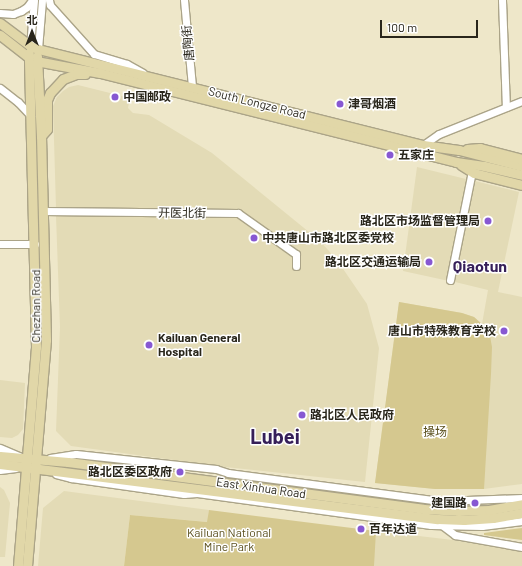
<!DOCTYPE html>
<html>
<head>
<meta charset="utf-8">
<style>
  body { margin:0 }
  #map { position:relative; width:522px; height:566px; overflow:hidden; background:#eee7c9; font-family:Barlow,"Noto Sans SC",sans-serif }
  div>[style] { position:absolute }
  .built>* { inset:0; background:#e3dbb6 }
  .green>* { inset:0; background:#d5c88f }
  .roads { filter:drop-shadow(1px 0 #aba488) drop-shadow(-1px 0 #aba488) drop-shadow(0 1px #aba488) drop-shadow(0 -1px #aba488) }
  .minor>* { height:7px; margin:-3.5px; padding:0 3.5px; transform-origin:3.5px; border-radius:3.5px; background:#fff }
  .major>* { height:9px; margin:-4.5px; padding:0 4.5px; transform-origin:4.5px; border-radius:4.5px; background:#e1d7a8 }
  .dots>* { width:11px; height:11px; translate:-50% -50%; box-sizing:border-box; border:2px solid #fff; border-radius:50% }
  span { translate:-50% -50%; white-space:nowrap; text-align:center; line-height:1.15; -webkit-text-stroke:3px #fff; paint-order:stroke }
  .street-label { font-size:12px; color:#29261b }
  .poi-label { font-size:12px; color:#29261b; font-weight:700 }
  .left { translate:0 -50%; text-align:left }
  .right { translate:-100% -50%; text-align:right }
  .park-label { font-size:12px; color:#5b501e }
  .district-label { font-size:16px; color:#361f59; font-weight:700 }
  .town-label { font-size:20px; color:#361f59; font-weight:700 }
  .north { position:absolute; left:12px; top:12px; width:40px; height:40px; -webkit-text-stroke:3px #fff; paint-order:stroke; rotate:0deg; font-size:11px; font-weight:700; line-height:16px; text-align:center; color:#29261b }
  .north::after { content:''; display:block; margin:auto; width:14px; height:18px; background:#29261b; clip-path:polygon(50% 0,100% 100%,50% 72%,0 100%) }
  .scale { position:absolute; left:380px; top:20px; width:98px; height:18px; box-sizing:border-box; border:2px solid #29261b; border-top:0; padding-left:5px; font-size:12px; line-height:14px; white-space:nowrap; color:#29261b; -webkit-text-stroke:3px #fff; paint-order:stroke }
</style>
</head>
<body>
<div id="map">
  <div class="built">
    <div style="clip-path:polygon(78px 85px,130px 98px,128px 108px,133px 113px,149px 115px,212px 153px,320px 241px,337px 260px,367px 304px,379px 348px,365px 482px,225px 467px,71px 446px,56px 431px,60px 327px,56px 216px,236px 216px,299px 260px,301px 253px,238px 211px,56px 208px,53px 106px,57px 97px,63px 91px,69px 87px)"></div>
    <div style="clip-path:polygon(417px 167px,470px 180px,449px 281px,403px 271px)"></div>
    <div style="clip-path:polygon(471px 180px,519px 192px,498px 292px,522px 297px,522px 484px,484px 489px,435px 489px,375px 483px,399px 302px,462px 313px,474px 317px,482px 324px,488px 290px,451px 281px)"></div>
    <div style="clip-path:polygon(0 380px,25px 383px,23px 429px,18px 435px,12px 438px,0 437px)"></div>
    <div style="clip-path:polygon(0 487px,4px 490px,10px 503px,5px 557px,0 557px)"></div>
    <div style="clip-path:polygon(64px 491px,209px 510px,208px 522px,130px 515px,124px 566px,38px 566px,43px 508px)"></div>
    <div style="clip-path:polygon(376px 531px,453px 540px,522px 552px,522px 566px,351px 566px,373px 556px)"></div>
  </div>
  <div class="green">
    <div style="clip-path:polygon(399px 302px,462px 313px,474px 317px,484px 326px,490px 336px,492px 347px,491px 374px,484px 489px,435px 489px,375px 483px)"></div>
    <div style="clip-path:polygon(209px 510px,376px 531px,374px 566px,124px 566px,130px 515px,207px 522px)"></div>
    <div style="clip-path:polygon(522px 528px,522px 540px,484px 535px,484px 533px)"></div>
  </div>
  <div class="roads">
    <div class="minor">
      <div style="left:49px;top:0;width:5px;rotate:79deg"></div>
      <div style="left:50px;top:5px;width:66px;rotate:48.1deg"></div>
      <div style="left:94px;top:54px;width:34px;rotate:17deg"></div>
      <div style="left:127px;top:64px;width:18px;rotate:29deg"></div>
      <div style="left:184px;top:0;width:87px;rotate:84.7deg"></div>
      <div style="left:502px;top:0;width:107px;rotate:87.9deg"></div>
      <div style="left:0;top:13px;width:13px;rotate:4deg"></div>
      <div style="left:13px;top:14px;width:9px;rotate:-21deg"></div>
      <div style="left:21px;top:11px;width:7px;rotate:-34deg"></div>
      <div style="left:27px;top:7px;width:9px;rotate:-54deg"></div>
      <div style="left:30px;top:46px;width:46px;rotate:-85deg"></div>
      <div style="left:38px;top:49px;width:49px;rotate:-85.3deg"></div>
      <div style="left:0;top:88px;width:23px;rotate:38deg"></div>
      <div style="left:18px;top:102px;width:19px;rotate:47deg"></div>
      <div style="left:423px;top:145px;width:19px;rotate:-35deg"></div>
      <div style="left:439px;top:134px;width:89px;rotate:-21.7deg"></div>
      <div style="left:43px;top:211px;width:195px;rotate:0.6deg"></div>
      <div style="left:238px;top:213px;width:71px;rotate:35.3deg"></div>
      <div style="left:296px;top:254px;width:12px;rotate:90deg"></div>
      <div style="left:0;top:244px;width:35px"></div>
      <div style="left:450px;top:280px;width:111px;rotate:-78.6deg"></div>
      <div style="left:0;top:448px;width:21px;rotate:23deg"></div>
      <div style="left:50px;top:458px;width:26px;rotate:-9deg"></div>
      <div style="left:76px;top:454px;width:141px;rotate:6.1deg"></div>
      <div style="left:216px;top:469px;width:13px;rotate:18deg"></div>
      <div style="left:228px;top:473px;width:214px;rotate:7.5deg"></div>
      <div style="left:440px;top:501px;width:82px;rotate:-2.1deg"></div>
      <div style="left:0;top:470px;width:16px;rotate:-7deg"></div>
      <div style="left:56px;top:474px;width:16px;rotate:15deg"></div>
      <div style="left:71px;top:478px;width:114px;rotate:8.1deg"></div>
      <div style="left:184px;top:494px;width:13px;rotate:-4deg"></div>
      <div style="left:197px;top:493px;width:236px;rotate:7.8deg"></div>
      <div style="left:431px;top:525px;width:51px;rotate:1.1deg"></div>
      <div style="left:482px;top:526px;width:40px;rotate:-7.1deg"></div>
      <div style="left:443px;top:526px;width:15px;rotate:37deg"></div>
      <div style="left:455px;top:535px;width:68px;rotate:10.2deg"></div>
    </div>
    <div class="major">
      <div style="left:0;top:23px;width:38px;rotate:37deg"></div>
      <div style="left:30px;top:46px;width:9px;rotate:21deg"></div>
      <div style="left:38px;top:49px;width:397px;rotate:14deg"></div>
      <div style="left:423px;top:145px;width:36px;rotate:8deg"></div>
      <div style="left:459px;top:150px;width:65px;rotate:14.3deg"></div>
      <div style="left:0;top:35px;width:37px;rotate:38deg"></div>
      <div style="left:29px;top:58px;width:8px;rotate:23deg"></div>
      <div style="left:36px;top:61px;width:65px;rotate:10.6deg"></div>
      <div style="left:100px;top:73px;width:367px;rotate:14deg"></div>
      <div style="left:456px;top:162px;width:28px;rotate:8deg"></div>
      <div style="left:484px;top:166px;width:39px;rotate:13deg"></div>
      <div style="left:41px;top:136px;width:9px;rotate:-49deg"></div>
      <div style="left:47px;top:129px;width:29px;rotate:-90deg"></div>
      <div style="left:47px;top:100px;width:8px;rotate:-67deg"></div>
      <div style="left:50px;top:93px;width:19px;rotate:-47deg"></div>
      <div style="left:63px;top:79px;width:14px;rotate:-21deg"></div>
      <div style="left:76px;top:74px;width:9px"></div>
      <div style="left:467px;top:149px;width:13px;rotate:-4deg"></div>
      <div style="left:480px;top:148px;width:43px;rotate:14.7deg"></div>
      <div style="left:461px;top:165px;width:15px;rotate:32deg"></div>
      <div style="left:474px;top:173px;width:49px;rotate:14deg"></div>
      <div style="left:0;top:456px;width:68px;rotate:5deg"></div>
      <div style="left:68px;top:462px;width:358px;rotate:7.5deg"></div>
      <div style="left:423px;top:509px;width:35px;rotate:3deg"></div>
      <div style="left:458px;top:511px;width:31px;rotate:-2deg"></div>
      <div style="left:489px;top:510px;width:34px;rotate:-10deg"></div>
      <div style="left:0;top:464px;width:441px;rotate:7.2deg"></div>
      <div style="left:438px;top:519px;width:26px;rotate:2deg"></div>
      <div style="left:464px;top:520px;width:29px;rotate:-4deg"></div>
      <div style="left:493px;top:518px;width:29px;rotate:-10deg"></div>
      <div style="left:18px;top:566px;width:220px;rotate:-85.3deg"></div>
      <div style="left:36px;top:347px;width:294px;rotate:-91.4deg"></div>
      <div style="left:27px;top:566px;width:227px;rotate:-85.2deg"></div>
      <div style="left:46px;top:340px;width:204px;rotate:-91.4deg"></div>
      <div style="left:41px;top:136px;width:80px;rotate:-92.9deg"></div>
    </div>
  </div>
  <div class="dots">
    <div style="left:115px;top:97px;background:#8758d2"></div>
    <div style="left:340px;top:104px;background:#8758d2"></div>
    <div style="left:390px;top:155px;background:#8758d2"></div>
    <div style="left:488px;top:221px;background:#8758d2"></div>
    <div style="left:254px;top:238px;background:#8758d2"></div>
    <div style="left:429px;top:262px;background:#8758d2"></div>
    <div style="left:504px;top:331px;background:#8758d2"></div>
    <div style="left:149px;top:345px;background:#8758d2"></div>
    <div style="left:302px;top:415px;background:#8758d2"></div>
    <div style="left:180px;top:472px;background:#8758d2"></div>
    <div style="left:475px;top:503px;background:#8758d2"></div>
    <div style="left:361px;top:529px;background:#8758d2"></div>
  </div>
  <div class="street-label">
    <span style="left:188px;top:43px;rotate:-95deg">唐陶街</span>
    <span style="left:257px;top:103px;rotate:14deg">South Longze Road</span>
    <span style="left:182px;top:213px;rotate:1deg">开医北街</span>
    <span style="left:36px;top:306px;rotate:-90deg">Chezhan Road</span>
    <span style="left:261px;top:488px;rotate:8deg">East Xinhua Road</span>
  </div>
  <div class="poi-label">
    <span class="left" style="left:123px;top:97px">中国邮政</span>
    <span class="left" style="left:348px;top:104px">津哥烟酒</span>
    <span class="left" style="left:398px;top:155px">五家庄</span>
    <span class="right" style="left:480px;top:221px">路北区市场监督管理局</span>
    <span class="left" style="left:262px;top:238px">中共唐山市路北区委党校</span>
    <span class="right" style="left:421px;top:262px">路北区交通运输局</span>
    <span class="right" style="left:496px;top:331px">唐山市特殊教育学校</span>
    <span class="left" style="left:158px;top:345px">Kailuan General<br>Hospital</span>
    <span class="left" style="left:310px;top:415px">路北区人民政府</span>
    <span class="right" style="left:172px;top:472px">路北区委区政府</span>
    <span class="right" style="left:467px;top:503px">建国路</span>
    <span class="left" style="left:369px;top:529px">百年达道</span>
  </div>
  <div class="park-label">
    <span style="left:435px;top:432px">操场</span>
    <span style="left:229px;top:540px">Kailuan National<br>Mine Park</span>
  </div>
  <div class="district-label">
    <span style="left:480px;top:266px">Qiaotun</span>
  </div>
  <div class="town-label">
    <span style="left:275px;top:436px">Lubei</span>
  </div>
  <div class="north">北</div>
  <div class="scale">100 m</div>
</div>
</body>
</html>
